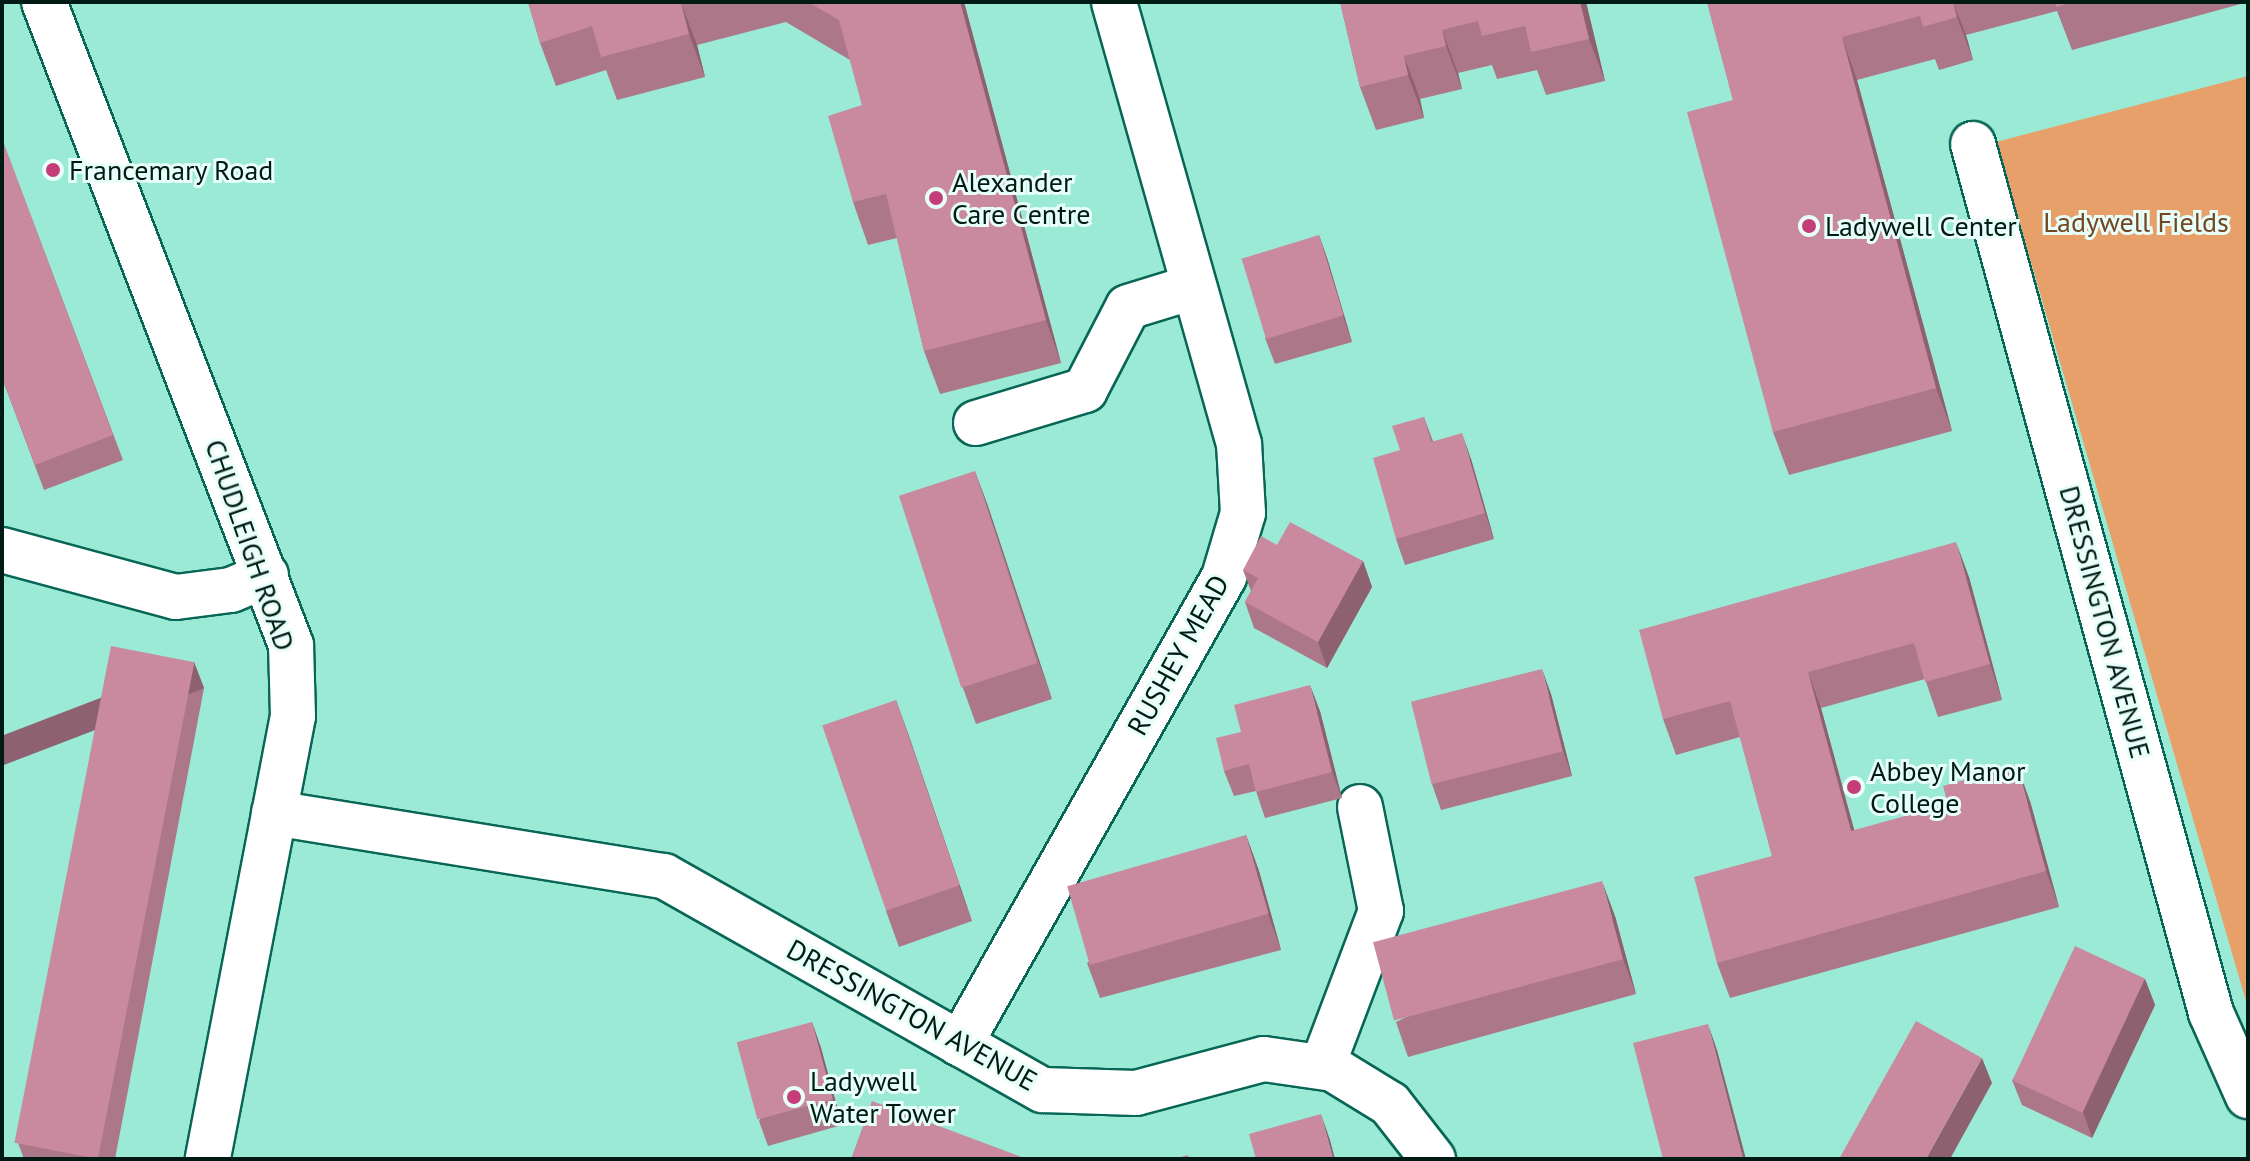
<!DOCTYPE html>
<html>
<head>
<meta charset="utf-8">
<style>
  body { margin:0 }
  #map { position:relative; width:2250px; height:1161px; overflow:hidden; background:#9bead6; font-family:"PT Sans",sans-serif }
  div>[style] { position:absolute }
  .green>* { inset:0; background:#e8a06a }
  .roads { filter:drop-shadow(2px 0 #086656) drop-shadow(-2px 0 #086656) drop-shadow(0 2px #086656) drop-shadow(0 -2px #086656) }
  .minor>* { height:44px; margin:-22px; padding:0 22px; transform-origin:22px; border-radius:22px; background:#fff }
  .wall>* { inset:0; background:#ad778a }
  .shaded-wall>* { inset:0; background:#8d6170; transform-origin:0 0 }
  .building>* { inset:0; background:#c98aa0; transform-origin:0 0 }
  .dots>* { width:22px; height:22px; translate:-50% -50%; box-sizing:border-box; border:4px solid #e8fef8; border-radius:50% }
  span { translate:-50% -50%; white-space:nowrap; text-align:center; line-height:1.15; -webkit-text-stroke:6px #e8fef8; paint-order:stroke }
  .poi-label { font-size:28px; color:#001b14 }
  .left { translate:0 -50%; text-align:left }
  .park-label { font-size:28px; color:#734623 }
  .street-label { font-size:28px; color:#001b14 }
  .frame { position:absolute; inset:0; border:4px solid #001b14; pointer-events:none }
</style>
</head>
<body>
<div id="map">
  <div class="green">
    <div style="clip-path:polygon(2248px 76px,2248px 1008px,1996px 142px)"></div>
  </div>
  <div class="roads">
    <div class="minor">
      <div style="left:44px;top:2px;width:689px;rotate:68.99deg"></div>
      <div style="left:291px;top:645px;width:71px;rotate:88.4deg"></div>
      <div style="left:293px;top:716px;width:451px;rotate:100.9deg"></div>
      <div style="left:1973px;top:144px;width:901px;rotate:74.68deg"></div>
      <div style="left:2211px;top:1013px;width:91px;rotate:66deg"></div>
      <div style="left:976px;top:423px;width:114px;rotate:-16.8deg"></div>
      <div style="left:1085px;top:390px;width:93px;rotate:-62.6deg"></div>
      <div style="left:1128px;top:307px;width:68px;rotate:-17.1deg"></div>
      <div style="left:2px;top:550px;width:180px;rotate:15.1deg"></div>
      <div style="left:176px;top:597px;width:55px;rotate:-7.3deg"></div>
      <div style="left:231px;top:590px;width:38px;rotate:-23deg"></div>
      <div style="left:274px;top:813px;width:395px;rotate:9.2deg"></div>
      <div style="left:664px;top:876px;width:435px;rotate:29.5deg"></div>
      <div style="left:1043px;top:1090px;width:93px;rotate:1.8deg"></div>
      <div style="left:1136px;top:1093px;width:132px;rotate:-14.9deg"></div>
      <div style="left:1264px;top:1059px;width:70px;rotate:8.2deg"></div>
      <div style="left:1333px;top:1069px;width:67px;rotate:31.6deg"></div>
      <div style="left:1390px;top:1104px;width:70px;rotate:52deg"></div>
      <div style="left:960px;top:1044px;width:536px;rotate:-60.52deg"></div>
      <div style="left:1224px;top:577px;width:67px;rotate:-73.5deg"></div>
      <div style="left:1243px;top:513px;width:69px;rotate:-93.3deg"></div>
      <div style="left:1239px;top:444px;width:459px;rotate:-105.8deg"></div>
      <div style="left:1322px;top:1067px;width:167px;rotate:-69.3deg"></div>
      <div style="left:1381px;top:911px;width:106px;rotate:-101.4deg"></div>
    </div>
  </div>
  <div class="wall">
    <div style="clip-path:polygon(528px 2px,964px 2px,1061px 363px,940px 394px,924px 351px,897px 238px,868px 245px,853px 202px,862px 105px,850px 60px,786px 22px,697px 45px,705px 77px,617px 100px,606px 70px,556px 86px,540px 43px)"></div>
    <div style="clip-path:polygon(1340px 2px,1586px 2px,1605px 81px,1546px 95px,1537px 70px,1497px 79px,1492px 65px,1458px 73px,1462px 89px,1420px 99px,1424px 118px,1376px 130px,1360px 87px)"></div>
    <div style="clip-path:polygon(1707px 2px,2248px 2px,2072px 50px,2057px 11px,1966px 35px,1973px 60px,1939px 70px,1935px 59px,1857px 80px,1952px 431px,1789px 475px,1773px 432px,1733px 100px)"></div>
    <div style="clip-path:polygon(2px 139px,123px 460px,44px 490px,2px 378px)"></div>
    <div style="clip-path:polygon(1319px 235px,1328px 261px,1352px 342px,1275px 364px,1265px 338px)"></div>
    <div style="clip-path:polygon(1424px 417px,1433px 441px,1471px 459px,1494px 539px,1405px 565px,1396px 539px,1400px 450px)"></div>
    <div style="clip-path:polygon(975px 471px,1052px 699px,976px 724px,963px 688px)"></div>
    <div style="clip-path:polygon(1277px 545px,1363px 561px,1372px 587px,1327px 668px,1254px 628px,1245px 602px,1251px 591px,1243px 570px)"></div>
    <div style="clip-path:polygon(1969px 577px,2002px 700px,1938px 717px,1925px 679px,1821px 708px,1854px 830px,2030px 801px,2059px 907px,1730px 998px,1717px 963px,1772px 856px,1740px 737px,1676px 755px,1663px 719px)"></div>
    <div style="clip-path:polygon(194px 662px,204px 688px,115px 1159px,24px 1159px,18px 1143px)"></div>
    <div style="clip-path:polygon(1551px 694px,1572px 776px,1441px 810px,1432px 784px)"></div>
    <div style="clip-path:polygon(896px 700px,972px 921px,899px 947px,886px 911px)"></div>
    <div style="clip-path:polygon(1320px 711px,1342px 798px,1265px 818px,1256px 791px,1234px 796px,1224px 771px,1241px 732px)"></div>
    <div style="clip-path:polygon(1246px 835px,1259px 871px,1281px 950px,1100px 998px,1087px 963px)"></div>
    <div style="clip-path:polygon(1615px 916px,1636px 994px,1408px 1057px,1396px 1022px)"></div>
    <div style="clip-path:polygon(2145px 979px,2155px 1005px,2092px 1138px,2022px 1105px,2012px 1080px)"></div>
    <div style="clip-path:polygon(812px 1022px,821px 1048px,842px 1125px,768px 1146px,759px 1121px)"></div>
  </div>
  <div class="shaded-wall">
    <div style="clip-path:polygon(960px 2px,964px 2px,1061px 363px,1046px 320px)"></div>
    <div style="clip-path:polygon(1580px 2px,1586px 2px,1605px 81px,1589px 39px)"></div>
    <div style="clip-path:polygon(1953px 2px,1966px 35px,1973px 60px,1957px 17px)"></div>
    <div style="clip-path:polygon(681px 3px,697px 45px,705px 77px,689px 34px)"></div>
    <div style="clip-path:polygon(1442px 30px,1458px 73px,1462px 89px,1446px 46px)"></div>
    <div style="clip-path:polygon(1842px 37px,1857px 80px,1952px 431px,1936px 388px)"></div>
    <div style="clip-path:polygon(1404px 56px,1420px 99px,1424px 118px,1408px 75px)"></div>
    <div style="clip-path:polygon(1319px 235px,1328px 261px,1352px 342px,1343px 316px)"></div>
    <div style="clip-path:polygon(1462px 433px,1471px 459px,1494px 539px,1485px 513px)"></div>
    <div style="clip-path:polygon(975px 471px,988px 506px,1052px 699px,1039px 663px)"></div>
    <div style="clip-path:polygon(1956px 542px,1969px 577px,2002px 700px,1990px 664px)"></div>
    <div style="clip-path:polygon(1363px 561px,1372px 587px,1327px 668px,1318px 642px)"></div>
    <div style="left:194px;top:662px;width:28px;height:506px;rotate:69deg"></div>
    <div style="clip-path:polygon(1542px 669px,1551px 694px,1572px 776px,1563px 751px)"></div>
    <div style="clip-path:polygon(1808px 672px,1821px 708px,1864px 866px,1851px 831px)"></div>
    <div style="clip-path:polygon(1310px 685px,1320px 711px,1342px 798px,1332px 772px)"></div>
    <div style="clip-path:polygon(896px 700px,909px 736px,972px 921px,959px 886px)"></div>
    <div style="clip-path:polygon(2017px 765px,2030px 801px,2059px 907px,2046px 871px)"></div>
    <div style="clip-path:polygon(1246px 835px,1259px 871px,1281px 950px,1268px 914px)"></div>
    <div style="clip-path:polygon(1602px 881px,1615px 916px,1636px 994px,1623px 959px)"></div>
    <div style="clip-path:polygon(2145px 979px,2155px 1005px,2092px 1138px,2083px 1112px)"></div>
    <div style="clip-path:polygon(812px 1022px,821px 1048px,842px 1125px,833px 1099px)"></div>
    <div style="clip-path:polygon(1708px 1024px,1717px 1050px,1746px 1159px,1743px 1159px)"></div>
    <div style="clip-path:polygon(1982px 1058px,1992px 1083px,1950px 1159px,1926px 1159px)"></div>
    <div style="clip-path:polygon(1321px 1114px,1330px 1140px,1335px 1159px,1333px 1159px)"></div>
  </div>
  <div class="building">
    <div style="clip-path:polygon(528px 2px,683px 2px,681px 3px,689px 34px,601px 57px,592px 26px,540px 43px)"></div>
    <div style="clip-path:polygon(808px 2px,960px 2px,1046px 320px,924px 351px,886px 194px,853px 202px,828px 116px,862px 105px,839px 20px)"></div>
    <div style="clip-path:polygon(1340px 2px,1580px 2px,1589px 39px,1531px 52px,1525px 26px,1482px 36px,1478px 21px,1442px 30px,1446px 46px,1404px 56px,1408px 75px,1360px 87px)"></div>
    <div style="clip-path:polygon(1707px 2px,1953px 2px,1957px 17px,1923px 27px,1920px 16px,1842px 37px,1936px 388px,1773px 432px,1687px 112px,1733px 100px)"></div>
    <div style="clip-path:polygon(2055px 2px,2074px 2px,2056px 7px)"></div>
    <div style="clip-path:polygon(2px 139px,113px 435px,35px 465px,2px 377px)"></div>
    <div style="left:1319px;top:235px;width:84px;height:81px;rotate:73deg"></div>
    <div style="clip-path:polygon(1424px 417px,1431px 442px,1462px 433px,1485px 513px,1396px 539px,1373px 458px,1400px 450px,1392px 426px)"></div>
    <div style="left:975px;top:471px;width:202px;height:80px;rotate:72deg"></div>
    <div style="clip-path:polygon(1290px 522px,1363px 561px,1318px 642px,1245px 602px,1258px 578px,1243px 570px,1261px 536px,1277px 545px)"></div>
    <div style="clip-path:polygon(1956px 542px,1990px 664px,1925px 682px,1914px 643px,1808px 672px,1851px 831px,1948px 804px,1943px 786px,2017px 765px,2046px 871px,1717px 963px,1694px 877px,1772px 856px,1730px 701px,1663px 719px,1639px 630px)"></div>
    <div style="left:111px;top:646px;width:85px;height:506px;rotate:11deg"></div>
    <div style="left:1542px;top:669px;width:85px;height:135px;rotate:76deg"></div>
    <div style="clip-path:polygon(1310px 685px,1332px 772px,1256px 792px,1249px 764px,1224px 771px,1216px 738px,1241px 732px,1234px 705px)"></div>
    <div style="left:896px;top:700px;width:196px;height:78px;rotate:71deg"></div>
    <div style="left:1246px;top:835px;width:82px;height:186px;rotate:74deg"></div>
    <div style="left:1602px;top:881px;width:81px;height:237px;rotate:75deg"></div>
    <div style="left:2075px;top:946px;width:77px;height:148px;rotate:25deg"></div>
    <div style="clip-path:polygon(1916px 1021px,1982px 1058px,1926px 1159px,1839px 1159px)"></div>
    <div style="left:812px;top:1022px;width:80px;height:78px;rotate:75deg"></div>
    <div style="clip-path:polygon(1708px 1024px,1743px 1159px,1663px 1159px,1633px 1043px)"></div>
    <div style="clip-path:polygon(872px 1101px,1027px 1159px,851px 1159px)"></div>
    <div style="clip-path:polygon(1321px 1114px,1333px 1159px,1256px 1159px,1249px 1134px)"></div>
    <div style="clip-path:polygon(1188px 1155px,1189px 1159px,1173px 1159px)"></div>
  </div>
  <div class="dots">
    <div style="left:53px;top:170px;background:#c53d79"></div>
    <div style="left:936px;top:198px;background:#c53d79"></div>
    <div style="left:1809px;top:226px;background:#c53d79"></div>
    <div style="left:1854px;top:787px;background:#c53d79"></div>
    <div style="left:794px;top:1097px;background:#c53d79"></div>
  </div>
  <div class="poi-label">
    <span class="left" style="left:69px;top:170px">Francemary Road</span>
    <span class="left" style="left:952px;top:198px">Alexander<br>Care Centre</span>
    <span class="left" style="left:1825px;top:226px">Ladywell Center</span>
    <span class="left" style="left:1870px;top:787px">Abbey Manor<br>College</span>
    <span class="left" style="left:810px;top:1097px">Ladywell<br>Water Tower</span>
  </div>
  <div class="park-label">
    <span style="left:2136px;top:222px">Ladywell Fields</span>
  </div>
  <div class="street-label">
    <span style="left:250px;top:545px;rotate:71deg">CHUDLEIGH ROAD</span>
    <span style="left:2105px;top:622px;rotate:75deg">DRESSINGTON AVENUE</span>
    <span style="left:1178px;top:655px;rotate:-61deg">RUSHEY MEAD</span>
    <span style="left:912px;top:1015px;rotate:29deg">DRESSINGTON AVENUE</span>
  </div>
  <div class="frame"></div>
</div>
</body>
</html>
